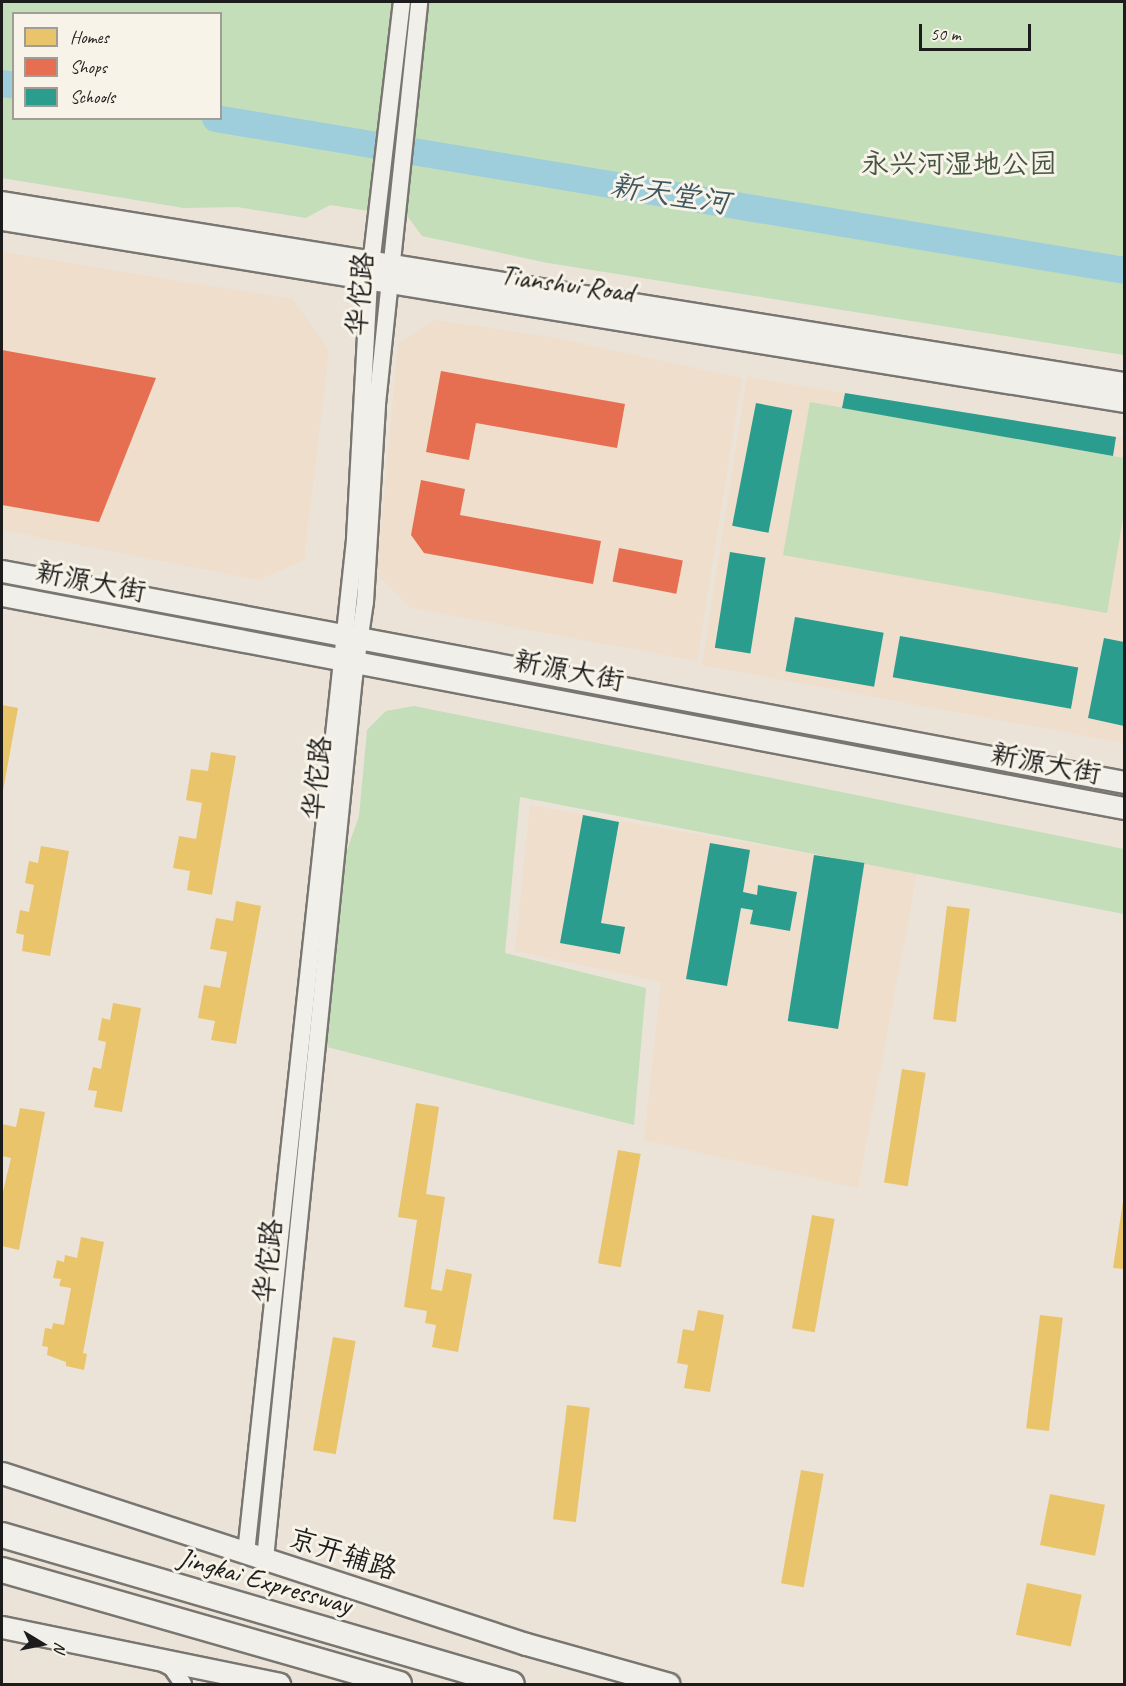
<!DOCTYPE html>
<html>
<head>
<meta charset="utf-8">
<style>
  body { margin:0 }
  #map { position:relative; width:1126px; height:1686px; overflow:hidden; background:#ebe3d8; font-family:Caveat,"LXGW WenKai TC",sans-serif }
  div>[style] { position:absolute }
  .built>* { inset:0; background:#eedecb }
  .green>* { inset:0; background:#c3deb8 }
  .homes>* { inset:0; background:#e9c46a; transform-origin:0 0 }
  .shops>* { inset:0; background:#e76f51; transform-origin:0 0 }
  .schools>* { inset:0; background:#2a9d8f; transform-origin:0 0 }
  .river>* { height:27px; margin:-13.5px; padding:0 13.5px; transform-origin:13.5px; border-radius:13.5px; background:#9ecedc }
  .roads { filter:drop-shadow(2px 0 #797671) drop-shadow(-2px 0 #797671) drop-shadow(0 2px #797671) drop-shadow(0 -2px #797671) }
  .tertiary>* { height:16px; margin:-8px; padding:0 8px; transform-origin:8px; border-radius:8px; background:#f1efea }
  .secondary>* { height:20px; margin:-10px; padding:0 10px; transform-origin:10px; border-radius:10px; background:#f1efea }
  .primary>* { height:21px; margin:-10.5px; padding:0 10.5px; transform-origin:10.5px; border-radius:10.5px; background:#f1efea }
  .motorway>* { height:24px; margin:-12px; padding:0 12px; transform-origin:12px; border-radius:12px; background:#f1efea }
  span { translate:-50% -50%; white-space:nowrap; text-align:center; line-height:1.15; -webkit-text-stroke:6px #f7f3e8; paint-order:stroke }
  .park-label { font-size:28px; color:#445543 }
  .street-label { font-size:28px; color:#1c1c1c }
  .water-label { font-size:30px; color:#3e5760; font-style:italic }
  .frame { position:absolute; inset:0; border:3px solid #1c1c1c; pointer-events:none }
  .legend { position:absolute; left:12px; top:12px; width:210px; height:108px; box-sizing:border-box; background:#f7f3e8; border:2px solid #9f9d96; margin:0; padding:8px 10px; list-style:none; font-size:18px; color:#1c1c1c }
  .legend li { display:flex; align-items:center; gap:12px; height:30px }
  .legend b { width:30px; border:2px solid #9f9d96 }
  .north { position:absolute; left:12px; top:1614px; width:60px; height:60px; -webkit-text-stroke:4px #f7f3e8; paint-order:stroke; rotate:100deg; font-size:16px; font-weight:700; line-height:24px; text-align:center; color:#1c1c1c }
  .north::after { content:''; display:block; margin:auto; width:21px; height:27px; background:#1c1c1c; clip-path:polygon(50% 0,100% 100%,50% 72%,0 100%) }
  .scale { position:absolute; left:919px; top:24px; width:112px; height:27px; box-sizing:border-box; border:3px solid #1c1c1c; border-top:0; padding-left:8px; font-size:18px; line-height:21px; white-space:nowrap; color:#1c1c1c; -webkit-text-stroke:4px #f7f3e8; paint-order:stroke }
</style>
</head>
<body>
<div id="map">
  <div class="built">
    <div style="clip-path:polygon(2px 252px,292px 299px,329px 350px,304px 560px,259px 580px,2px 530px)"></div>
    <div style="clip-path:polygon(435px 320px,551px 337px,742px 378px,697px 661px,411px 608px,377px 574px,398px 344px)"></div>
    <div style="clip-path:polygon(747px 377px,1124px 438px,1124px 743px,702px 665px)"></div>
    <div style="clip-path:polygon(530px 805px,917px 873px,858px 1188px,644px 1140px,661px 982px,515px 951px)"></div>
  </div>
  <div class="green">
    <div style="clip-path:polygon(evenodd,2px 2px,1124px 2px,1124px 355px,548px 263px,422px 236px,408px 217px,330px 205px,306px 218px,237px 207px,184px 208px,2px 178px,2px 2px,14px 14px,220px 14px,220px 118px,14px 118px,14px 14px)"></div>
    <div style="clip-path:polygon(810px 402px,1124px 458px,1124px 512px,1107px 613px,783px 555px)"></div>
    <div style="clip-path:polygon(414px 706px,1124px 849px,1124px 914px,520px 797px,505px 953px,646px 988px,634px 1125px,319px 1045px,334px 887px,359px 816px,367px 730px,386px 711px)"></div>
  </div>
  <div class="homes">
    <div style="clip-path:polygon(2px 705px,18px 708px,3px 791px,2px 791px)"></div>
    <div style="clip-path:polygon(211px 752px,236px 756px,212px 895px,187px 890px,190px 871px,173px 868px,179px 836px,196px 839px,202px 803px,186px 800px,191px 769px,208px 771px)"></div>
    <div style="clip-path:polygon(41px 846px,69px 851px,50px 956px,22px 951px,24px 935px,16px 933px,20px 910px,29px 912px,34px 885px,25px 883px,29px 861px,38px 863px)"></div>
    <div style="clip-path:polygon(236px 901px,261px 906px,236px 1044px,211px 1040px,215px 1021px,198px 1018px,204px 985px,220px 988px,227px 952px,210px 949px,216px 918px,233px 921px)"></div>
    <div style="left:947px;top:906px;width:23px;height:114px;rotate:7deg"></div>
    <div style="clip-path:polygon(113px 1003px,141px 1008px,122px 1112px,94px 1107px,97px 1091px,88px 1090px,93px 1067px,101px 1069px,106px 1042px,98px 1040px,102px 1018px,110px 1020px)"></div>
    <div style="left:902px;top:1069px;width:24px;height:115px;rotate:9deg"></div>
    <div style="clip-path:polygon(416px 1103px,439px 1107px,426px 1194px,445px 1197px,431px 1289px,442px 1291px,446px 1269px,472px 1274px,458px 1352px,432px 1347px,436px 1325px,425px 1323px,427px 1311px,404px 1307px,417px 1220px,398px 1217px)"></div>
    <div style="clip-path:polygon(20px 1108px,45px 1112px,19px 1250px,2px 1246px,2px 1196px,11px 1158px,2px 1156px,2px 1124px,16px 1127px)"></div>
    <div style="left:618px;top:1150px;width:23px;height:115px;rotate:10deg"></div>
    <div style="clip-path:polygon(1123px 1201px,1124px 1202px,1124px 1269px,1113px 1268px)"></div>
    <div style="left:812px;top:1215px;width:23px;height:115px;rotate:10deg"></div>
    <div style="clip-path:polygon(81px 1237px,104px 1242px,83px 1353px,87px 1354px,84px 1370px,66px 1366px,66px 1362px,47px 1355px,48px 1347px,42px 1346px,45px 1328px,52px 1329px,53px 1323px,64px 1325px,71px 1288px,59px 1286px,61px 1279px,53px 1278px,57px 1260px,64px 1262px,65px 1255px,77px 1258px)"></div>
    <div style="clip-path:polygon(698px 1310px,724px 1315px,710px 1392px,684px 1388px,688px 1365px,677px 1363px,683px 1329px,694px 1331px)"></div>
    <div style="left:1040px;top:1315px;width:23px;height:114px;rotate:7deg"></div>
    <div style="left:333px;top:1337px;width:23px;height:115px;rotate:10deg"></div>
    <div style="left:567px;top:1405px;width:23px;height:115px;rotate:7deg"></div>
    <div style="left:801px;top:1470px;width:23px;height:115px;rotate:10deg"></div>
    <div style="left:1050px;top:1494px;width:56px;height:52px;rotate:11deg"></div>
    <div style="left:1027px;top:1583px;width:56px;height:53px;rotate:12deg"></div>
  </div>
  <div class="shops">
    <div style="clip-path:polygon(2px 350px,156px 378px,99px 522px,2px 505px)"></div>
    <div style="clip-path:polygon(441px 371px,625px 404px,617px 448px,476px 423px,469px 460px,426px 452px)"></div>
    <div style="clip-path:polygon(421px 480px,465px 489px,460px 515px,601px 541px,593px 584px,424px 553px,411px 535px)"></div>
    <div style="left:619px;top:548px;width:65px;height:34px;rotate:11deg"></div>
  </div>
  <div class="schools">
    <div style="clip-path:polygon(845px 393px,1116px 437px,1113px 456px,842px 408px)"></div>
    <div style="left:756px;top:403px;width:37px;height:125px;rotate:11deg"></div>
    <div style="left:730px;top:552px;width:36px;height:97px;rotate:9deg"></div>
    <div style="left:795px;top:617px;width:90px;height:55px;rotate:10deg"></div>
    <div style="left:900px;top:636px;width:181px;height:42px;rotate:10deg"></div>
    <div style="clip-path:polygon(1104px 638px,1124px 642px,1124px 726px,1088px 718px)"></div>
    <div style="clip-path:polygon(583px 815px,619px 822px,601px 923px,625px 927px,620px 954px,560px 943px)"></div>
    <div style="clip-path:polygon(710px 843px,750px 850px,743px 892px,757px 895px,758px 885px,797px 892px,790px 931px,750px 924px,753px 910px,741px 908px,727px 986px,686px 979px)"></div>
    <div style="left:814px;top:855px;width:51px;height:168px;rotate:9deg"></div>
  </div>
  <div class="river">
    <div style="left:2px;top:83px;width:12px;rotate:9deg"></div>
    <div style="left:215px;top:118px;width:922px;rotate:9.49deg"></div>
  </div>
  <div class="roads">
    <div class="tertiary">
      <div style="left:246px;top:1553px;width:1020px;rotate:-83.86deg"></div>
      <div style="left:355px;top:539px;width:257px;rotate:-86.9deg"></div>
      <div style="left:369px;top:282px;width:282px;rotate:-83.3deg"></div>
      <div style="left:265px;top:1559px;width:886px;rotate:-84.24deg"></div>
      <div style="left:354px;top:677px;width:76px;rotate:-81.7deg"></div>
      <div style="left:365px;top:602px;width:198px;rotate:-86.5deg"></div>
      <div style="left:377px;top:404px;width:404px;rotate:-84deg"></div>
      <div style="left:159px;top:1661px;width:15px;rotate:28deg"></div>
      <div style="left:172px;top:1668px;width:19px;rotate:55deg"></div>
    </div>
    <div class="secondary">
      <div style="left:2px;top:202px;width:1137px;rotate:9.16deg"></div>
      <div style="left:2px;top:220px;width:1137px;rotate:9.21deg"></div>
    </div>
    <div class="primary">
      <div style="left:2px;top:571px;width:1142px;rotate:10.65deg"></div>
      <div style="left:2px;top:595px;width:1142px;rotate:10.75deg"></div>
      <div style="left:2px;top:1473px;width:551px;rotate:18.07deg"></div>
      <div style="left:526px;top:1644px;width:148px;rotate:15.6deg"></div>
      <div style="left:2px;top:1627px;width:283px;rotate:11.6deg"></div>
    </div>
    <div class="motorway">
      <div style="left:2px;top:1535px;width:531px;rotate:16.29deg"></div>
      <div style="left:2px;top:1570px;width:413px;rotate:16deg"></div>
    </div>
  </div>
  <div class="park-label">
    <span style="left:959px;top:164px">永兴河湿地公园</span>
  </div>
  <div class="street-label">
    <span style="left:567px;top:284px;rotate:8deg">Tianshui Road</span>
    <span style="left:360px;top:294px;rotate:-85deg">华佗路</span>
    <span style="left:91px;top:582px;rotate:11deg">新源大街</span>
    <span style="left:569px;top:671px;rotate:11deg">新源大街</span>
    <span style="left:1046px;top:764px;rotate:11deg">新源大街</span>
    <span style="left:317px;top:778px;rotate:-84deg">华佗路</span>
    <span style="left:268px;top:1261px;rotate:-84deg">华佗路</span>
    <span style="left:343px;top:1554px;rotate:18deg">京开辅路</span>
    <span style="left:265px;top:1581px;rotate:16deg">Jingkai Expressway</span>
  </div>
  <div class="water-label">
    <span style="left:670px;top:194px;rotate:9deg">新天堂河</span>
  </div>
  <div class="frame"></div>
  <ul class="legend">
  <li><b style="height:16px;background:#e9c46a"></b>Homes</li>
  <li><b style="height:16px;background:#e76f51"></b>Shops</li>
  <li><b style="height:16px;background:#2a9d8f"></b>Schools</li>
  </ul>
  <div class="north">N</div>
  <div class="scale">50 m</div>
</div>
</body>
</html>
